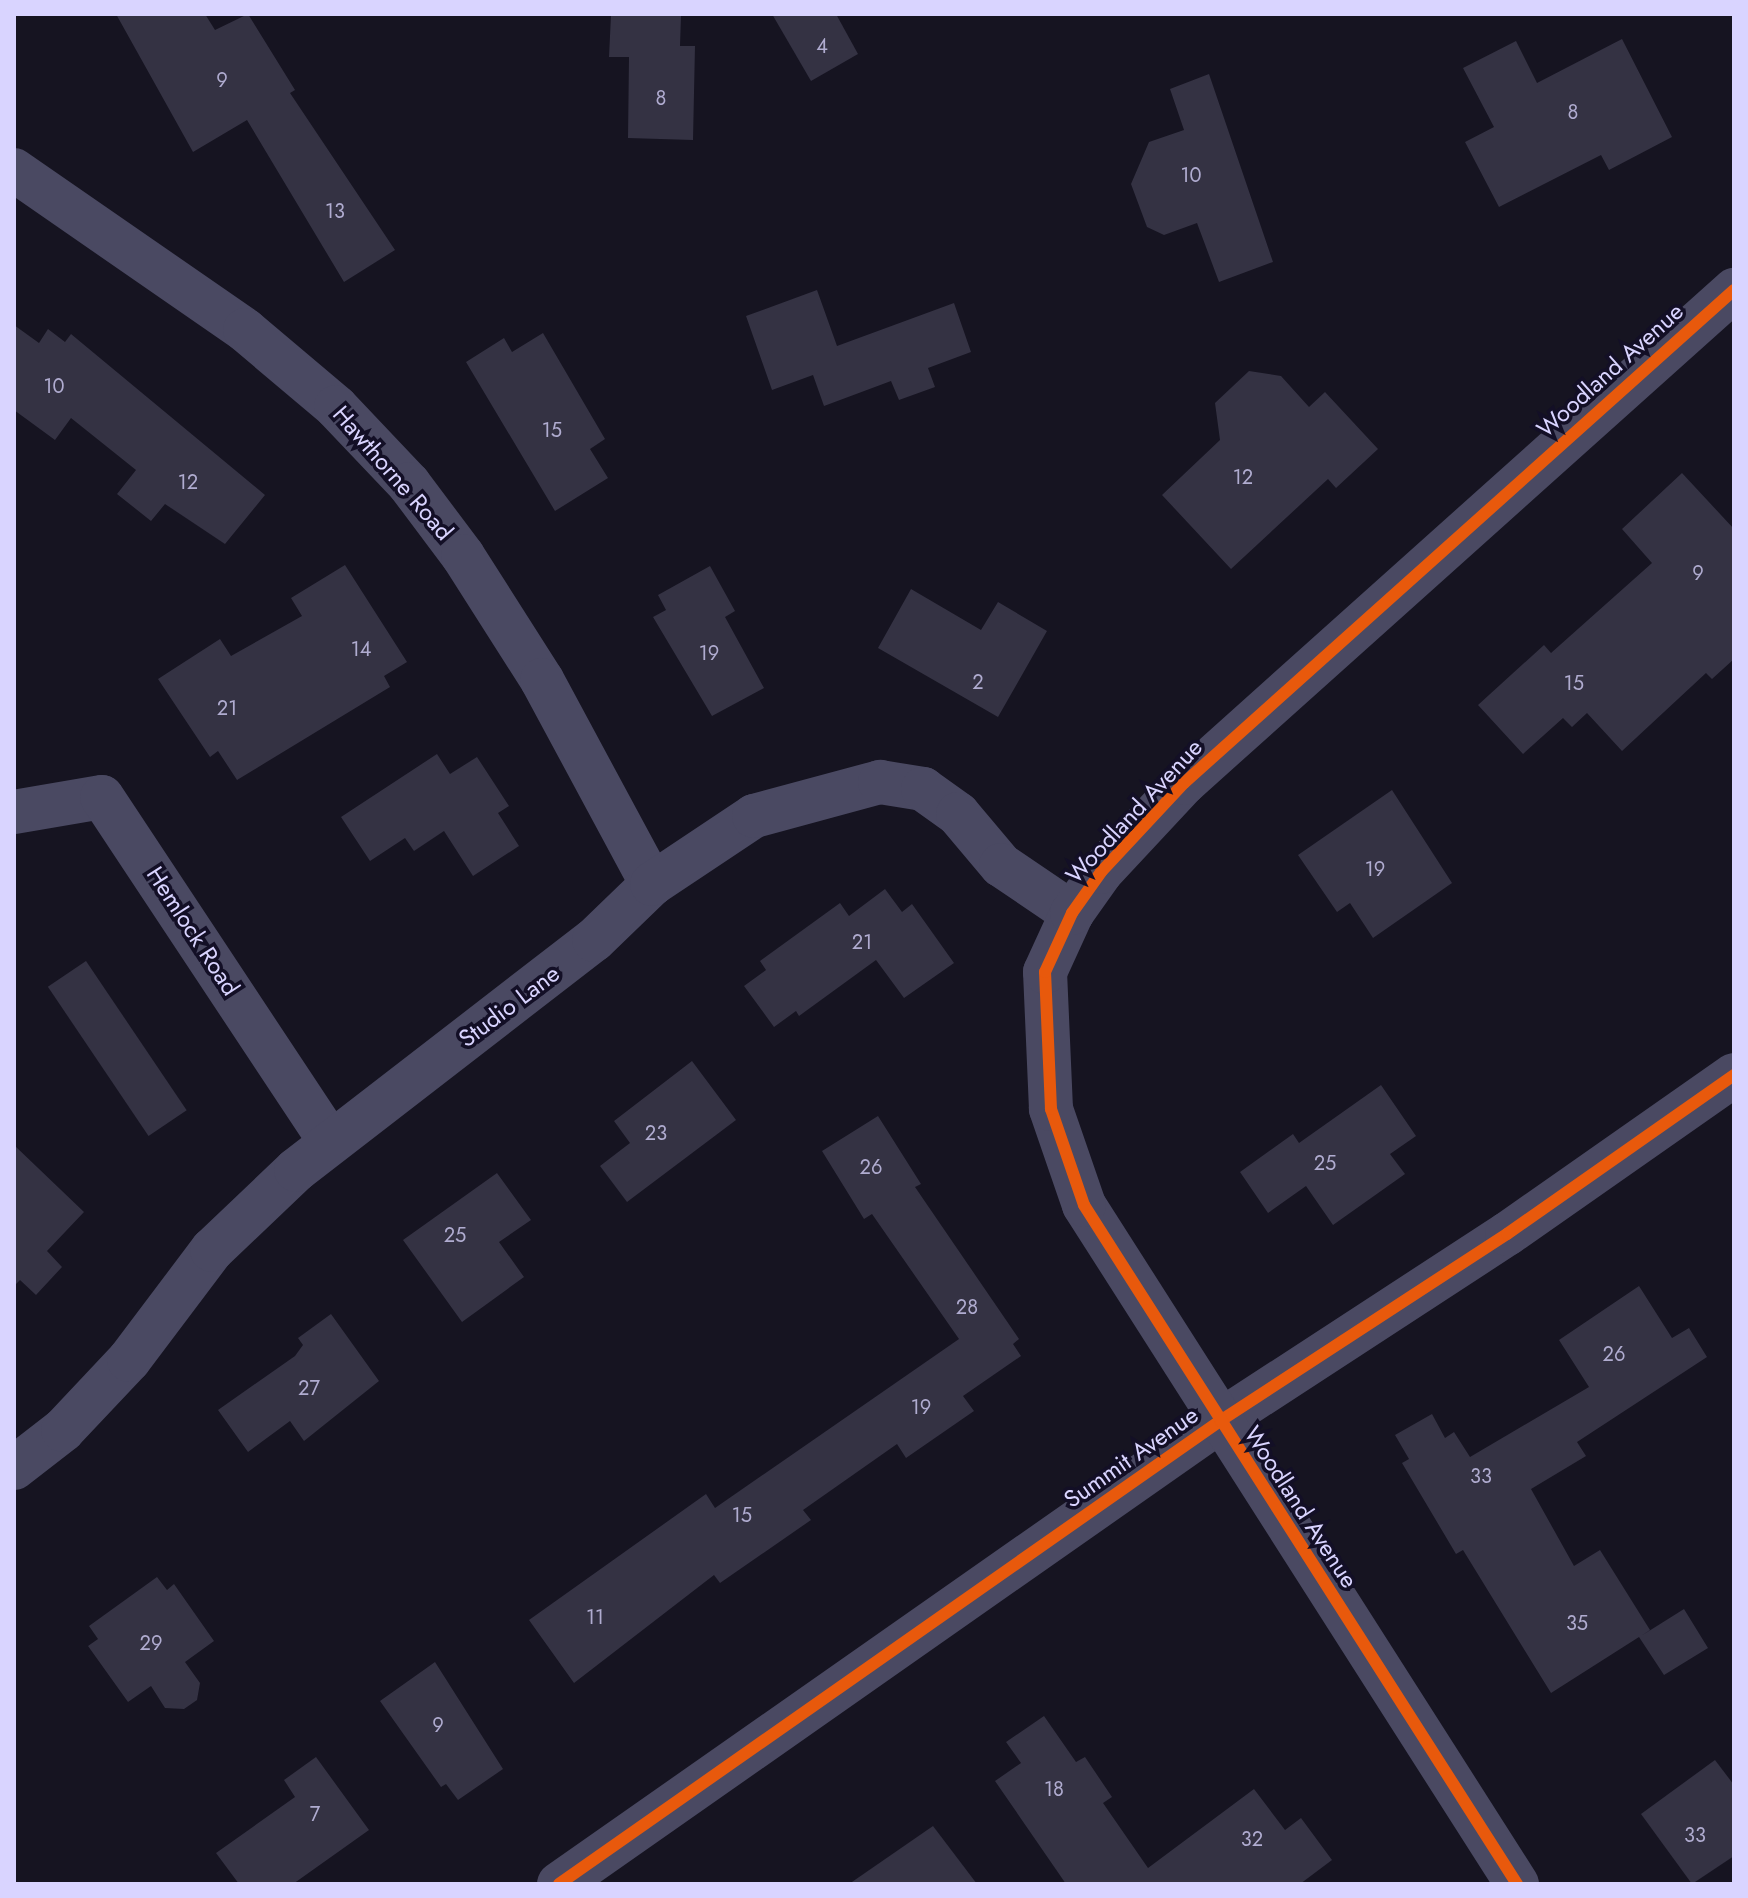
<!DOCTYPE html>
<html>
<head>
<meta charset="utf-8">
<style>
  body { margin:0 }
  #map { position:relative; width:1748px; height:1898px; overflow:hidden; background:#161421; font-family:Jost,sans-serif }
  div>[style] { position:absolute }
  .building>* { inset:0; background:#343243; transform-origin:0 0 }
  .minor>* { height:44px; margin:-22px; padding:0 22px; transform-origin:22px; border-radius:22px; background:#4a4962 }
  .cycleway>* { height:12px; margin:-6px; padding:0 6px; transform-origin:6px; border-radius:6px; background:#e8590c }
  span { translate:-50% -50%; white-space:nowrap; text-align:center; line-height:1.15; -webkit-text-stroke:7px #130f26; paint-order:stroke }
  .number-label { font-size:20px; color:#b0acd0 }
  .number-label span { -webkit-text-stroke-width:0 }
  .street-label { font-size:24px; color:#d9d4ff }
  .frame { position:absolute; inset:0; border:16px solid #d9d4ff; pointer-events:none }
</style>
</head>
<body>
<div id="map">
  <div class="building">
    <div style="clip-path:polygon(116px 14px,205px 14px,215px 30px,248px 14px,295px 90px,290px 93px,395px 250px,344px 282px,247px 120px,193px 152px)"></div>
    <div style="clip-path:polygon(772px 14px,836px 14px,858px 54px,811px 81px)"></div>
    <div style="clip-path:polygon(611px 15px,681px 16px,680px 46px,695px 46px,693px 140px,628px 138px,629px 57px,609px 57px)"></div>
    <div style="clip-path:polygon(1622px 39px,1672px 137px,1609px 170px,1601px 155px,1499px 207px,1465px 142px,1494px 127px,1463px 68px,1516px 41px,1537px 83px)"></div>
    <div style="clip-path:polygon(1209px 74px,1273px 262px,1219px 282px,1197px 223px,1164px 235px,1147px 227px,1131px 184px,1149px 142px,1184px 130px,1170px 89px)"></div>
    <div style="clip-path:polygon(817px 290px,837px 346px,954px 303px,971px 352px,928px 368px,935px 387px,899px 400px,891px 381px,824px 406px,813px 375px,772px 390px,746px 316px)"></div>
    <div style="clip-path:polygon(14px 325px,39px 343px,48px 329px,65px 342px,71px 334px,265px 495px,225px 544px,165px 504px,151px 521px,117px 494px,136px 470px,71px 418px,55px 440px,14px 410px)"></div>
    <div style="clip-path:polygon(543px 333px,605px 439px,590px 449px,608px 478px,555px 511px,466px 362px,504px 338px,512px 352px)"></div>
    <div style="clip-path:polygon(1249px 371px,1281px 376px,1309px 407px,1325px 392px,1378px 449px,1336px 488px,1328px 479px,1231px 569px,1162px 495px,1220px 440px,1215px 403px)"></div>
    <div style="clip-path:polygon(1682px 473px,1734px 529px,1734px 659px,1712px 679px,1706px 673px,1622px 751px,1587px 713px,1572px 727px,1563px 718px,1523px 754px,1478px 705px,1544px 645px,1551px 653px,1652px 563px,1622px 529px)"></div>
    <div style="clip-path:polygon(345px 565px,407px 662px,384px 676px,390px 687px,237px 780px,218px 751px,210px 757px,158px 679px,220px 639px,231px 656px,302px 616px,291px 598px)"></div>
    <div style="clip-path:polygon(710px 566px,735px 611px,725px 617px,764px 688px,712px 716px,653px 617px,666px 610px,658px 595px)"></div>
    <div style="clip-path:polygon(911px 589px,981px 630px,998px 602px,1047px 631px,998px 717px,878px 648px)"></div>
    <div style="clip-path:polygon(437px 754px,450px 774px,477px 757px,509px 806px,498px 813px,519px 846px,473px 876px,444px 831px,414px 851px,405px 838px,370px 861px,341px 817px)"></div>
    <div style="clip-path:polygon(1392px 790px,1452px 883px,1373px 938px,1350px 903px,1337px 912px,1298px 855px)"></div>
    <div style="clip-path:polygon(885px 889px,902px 912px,912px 904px,954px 963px,904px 998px,876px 960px,799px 1016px,796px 1011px,774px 1027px,744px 986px,766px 970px,760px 961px,840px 903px,849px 916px)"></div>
    <div style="left:86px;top:961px;width:180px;height:46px;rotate:56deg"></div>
    <div style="clip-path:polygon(692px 1061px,736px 1120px,627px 1202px,600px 1166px,630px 1143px,614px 1121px)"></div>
    <div style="clip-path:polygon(1381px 1085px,1416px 1136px,1390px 1154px,1405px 1174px,1333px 1225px,1306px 1186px,1268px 1213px,1240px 1172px,1293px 1134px,1299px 1143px)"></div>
    <div style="clip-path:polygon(878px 1116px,921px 1184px,915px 1187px,1019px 1339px,1013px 1344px,1021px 1356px,963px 1396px,974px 1411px,906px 1458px,897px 1444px,803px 1510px,811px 1520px,720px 1583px,714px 1575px,574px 1683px,529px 1620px,706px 1494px,715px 1508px,959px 1339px,872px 1214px,864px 1219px,822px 1151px)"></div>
    <div style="clip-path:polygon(14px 1145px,84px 1212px,47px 1251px,62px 1267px,36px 1295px,20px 1280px,14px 1286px)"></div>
    <div style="clip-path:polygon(497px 1173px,531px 1220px,499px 1242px,524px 1277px,462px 1322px,403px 1240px)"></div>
    <div style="clip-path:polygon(1639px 1286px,1672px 1338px,1689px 1328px,1707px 1357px,1577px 1442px,1586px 1456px,1531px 1489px,1574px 1566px,1600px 1550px,1650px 1630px,1641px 1636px,1684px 1609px,1708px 1648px,1664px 1675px,1639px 1637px,1551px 1693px,1463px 1550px,1456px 1554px,1402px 1463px,1409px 1459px,1395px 1435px,1432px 1414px,1445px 1438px,1454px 1432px,1470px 1457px,1589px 1387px,1559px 1340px)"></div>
    <div style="clip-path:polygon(331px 1314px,379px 1381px,304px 1441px,290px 1421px,248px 1452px,218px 1410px,295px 1356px,303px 1345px,298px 1338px)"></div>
    <div style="clip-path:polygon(157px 1577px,167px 1590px,174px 1584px,214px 1641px,185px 1662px,200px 1683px,197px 1700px,184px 1709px,165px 1708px,151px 1686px,128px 1702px,88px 1646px,98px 1639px,89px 1626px)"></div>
    <div style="clip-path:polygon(435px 1662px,503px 1769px,458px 1800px,446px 1784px,441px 1787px,380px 1701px)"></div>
    <div style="clip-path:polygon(1044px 1716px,1076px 1762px,1085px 1757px,1112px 1797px,1103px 1803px,1148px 1868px,1254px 1789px,1285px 1830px,1301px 1818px,1332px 1860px,1300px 1884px,1066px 1884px,995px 1781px,1021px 1763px,1006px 1742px)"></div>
    <div style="clip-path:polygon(316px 1757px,369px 1830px,293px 1884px,239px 1884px,216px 1853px,295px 1797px,284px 1780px)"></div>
    <div style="clip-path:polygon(1715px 1760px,1734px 1785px,1734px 1856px,1692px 1884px,1641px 1814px)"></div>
    <div style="clip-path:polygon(933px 1826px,977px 1884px,849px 1884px)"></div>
  </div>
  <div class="minor">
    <div style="left:14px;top:170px;width:281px;rotate:34.7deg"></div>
    <div style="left:245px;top:330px;width:119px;rotate:40.2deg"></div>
    <div style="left:336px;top:407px;width:106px;rotate:46.5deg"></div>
    <div style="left:409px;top:484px;width:90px;rotate:53.1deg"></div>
    <div style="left:463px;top:556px;width:147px;rotate:57.5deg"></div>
    <div style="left:542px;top:680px;width:232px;rotate:61.7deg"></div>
    <div style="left:14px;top:812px;width:89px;rotate:-9.7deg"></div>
    <div style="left:102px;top:797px;width:414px;rotate:56.5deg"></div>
    <div style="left:14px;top:1468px;width:62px;rotate:-37.8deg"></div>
    <div style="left:63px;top:1430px;width:96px;rotate:-46.7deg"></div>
    <div style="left:129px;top:1360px;width:138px;rotate:-53deg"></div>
    <div style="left:212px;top:1250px;width:116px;rotate:-43.6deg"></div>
    <div style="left:296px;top:1170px;width:376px;rotate:-37.7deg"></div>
    <div style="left:594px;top:940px;width:81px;rotate:-44deg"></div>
    <div style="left:652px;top:884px;width:123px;rotate:-33.7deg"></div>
    <div style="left:754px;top:816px;width:131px;rotate:-15.1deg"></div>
    <div style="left:880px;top:782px;width:44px;rotate:9.2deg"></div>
    <div style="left:923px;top:789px;width:43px;rotate:35.5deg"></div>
    <div style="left:958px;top:814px;width:67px;rotate:49.9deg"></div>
    <div style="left:1001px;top:865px;width:86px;rotate:34.1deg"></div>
    <div style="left:559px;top:1884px;width:807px;rotate:-35.01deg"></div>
    <div style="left:1220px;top:1421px;width:343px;rotate:-33.1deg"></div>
    <div style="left:1507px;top:1234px;width:277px;rotate:-35deg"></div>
    <div style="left:1517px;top:1884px;width:805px;rotate:-122.53deg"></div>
    <div style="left:1084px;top:1205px;width:102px;rotate:-109deg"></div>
    <div style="left:1051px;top:1109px;width:137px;rotate:-92.5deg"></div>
    <div style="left:1045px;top:972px;width:65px;rotate:-65.4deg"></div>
    <div style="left:1072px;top:913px;width:50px;rotate:-54.7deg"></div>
    <div style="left:1101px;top:872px;width:122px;rotate:-47deg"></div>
    <div style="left:1184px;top:783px;width:739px;rotate:-41.87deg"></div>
  </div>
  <div class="cycleway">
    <div style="left:559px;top:1884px;width:807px;rotate:-35.01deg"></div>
    <div style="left:1220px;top:1421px;width:343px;rotate:-33.1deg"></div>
    <div style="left:1507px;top:1234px;width:277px;rotate:-35deg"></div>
    <div style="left:1517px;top:1884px;width:805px;rotate:-122.53deg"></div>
    <div style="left:1084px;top:1205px;width:102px;rotate:-109deg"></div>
    <div style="left:1051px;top:1109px;width:137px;rotate:-92.5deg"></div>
    <div style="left:1045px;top:972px;width:65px;rotate:-65.4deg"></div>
    <div style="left:1072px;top:913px;width:50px;rotate:-54.7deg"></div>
    <div style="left:1101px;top:872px;width:122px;rotate:-47deg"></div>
    <div style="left:1184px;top:783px;width:739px;rotate:-41.87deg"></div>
  </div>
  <div class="number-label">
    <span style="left:822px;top:46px">4</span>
    <span style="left:222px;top:80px">9</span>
    <span style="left:661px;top:98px">8</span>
    <span style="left:1573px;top:112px">8</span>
    <span style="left:1191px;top:175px">10</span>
    <span style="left:335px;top:211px">13</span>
    <span style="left:54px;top:386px">10</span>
    <span style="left:552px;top:430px">15</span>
    <span style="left:1243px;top:477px">12</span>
    <span style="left:188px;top:482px">12</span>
    <span style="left:1698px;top:573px">9</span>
    <span style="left:361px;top:649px">14</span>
    <span style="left:709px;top:653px">19</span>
    <span style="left:978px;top:682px">2</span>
    <span style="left:1574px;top:683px">15</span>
    <span style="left:227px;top:708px">21</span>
    <span style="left:1375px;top:869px">19</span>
    <span style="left:862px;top:942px">21</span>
    <span style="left:656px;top:1133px">23</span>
    <span style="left:1325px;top:1163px">25</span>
    <span style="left:871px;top:1167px">26</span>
    <span style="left:455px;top:1235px">25</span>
    <span style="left:967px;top:1307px">28</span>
    <span style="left:1614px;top:1354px">26</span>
    <span style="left:309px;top:1388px">27</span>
    <span style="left:921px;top:1407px">19</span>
    <span style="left:1481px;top:1476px">33</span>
    <span style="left:742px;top:1515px">15</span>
    <span style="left:595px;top:1617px">11</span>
    <span style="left:1577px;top:1623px">35</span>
    <span style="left:151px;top:1643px">29</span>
    <span style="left:438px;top:1725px">9</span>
    <span style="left:1054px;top:1789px">18</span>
    <span style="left:315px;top:1814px">7</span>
    <span style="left:1695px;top:1835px">33</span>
    <span style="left:1252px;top:1839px">32</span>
  </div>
  <div class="street-label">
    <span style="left:1610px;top:370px;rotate:-42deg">Woodland Avenue</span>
    <span style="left:393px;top:473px;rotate:49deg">Hawthorne Road</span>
    <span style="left:1134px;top:811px;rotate:-47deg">Woodland Avenue</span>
    <span style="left:193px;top:931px;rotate:57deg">Hemlock Road</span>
    <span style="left:509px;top:1006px;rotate:-37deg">Studio Lane</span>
    <span style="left:1131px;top:1457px;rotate:-35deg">Summit Avenue</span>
    <span style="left:1301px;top:1507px;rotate:57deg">Woodland Avenue</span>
  </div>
  <div class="frame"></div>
</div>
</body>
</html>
